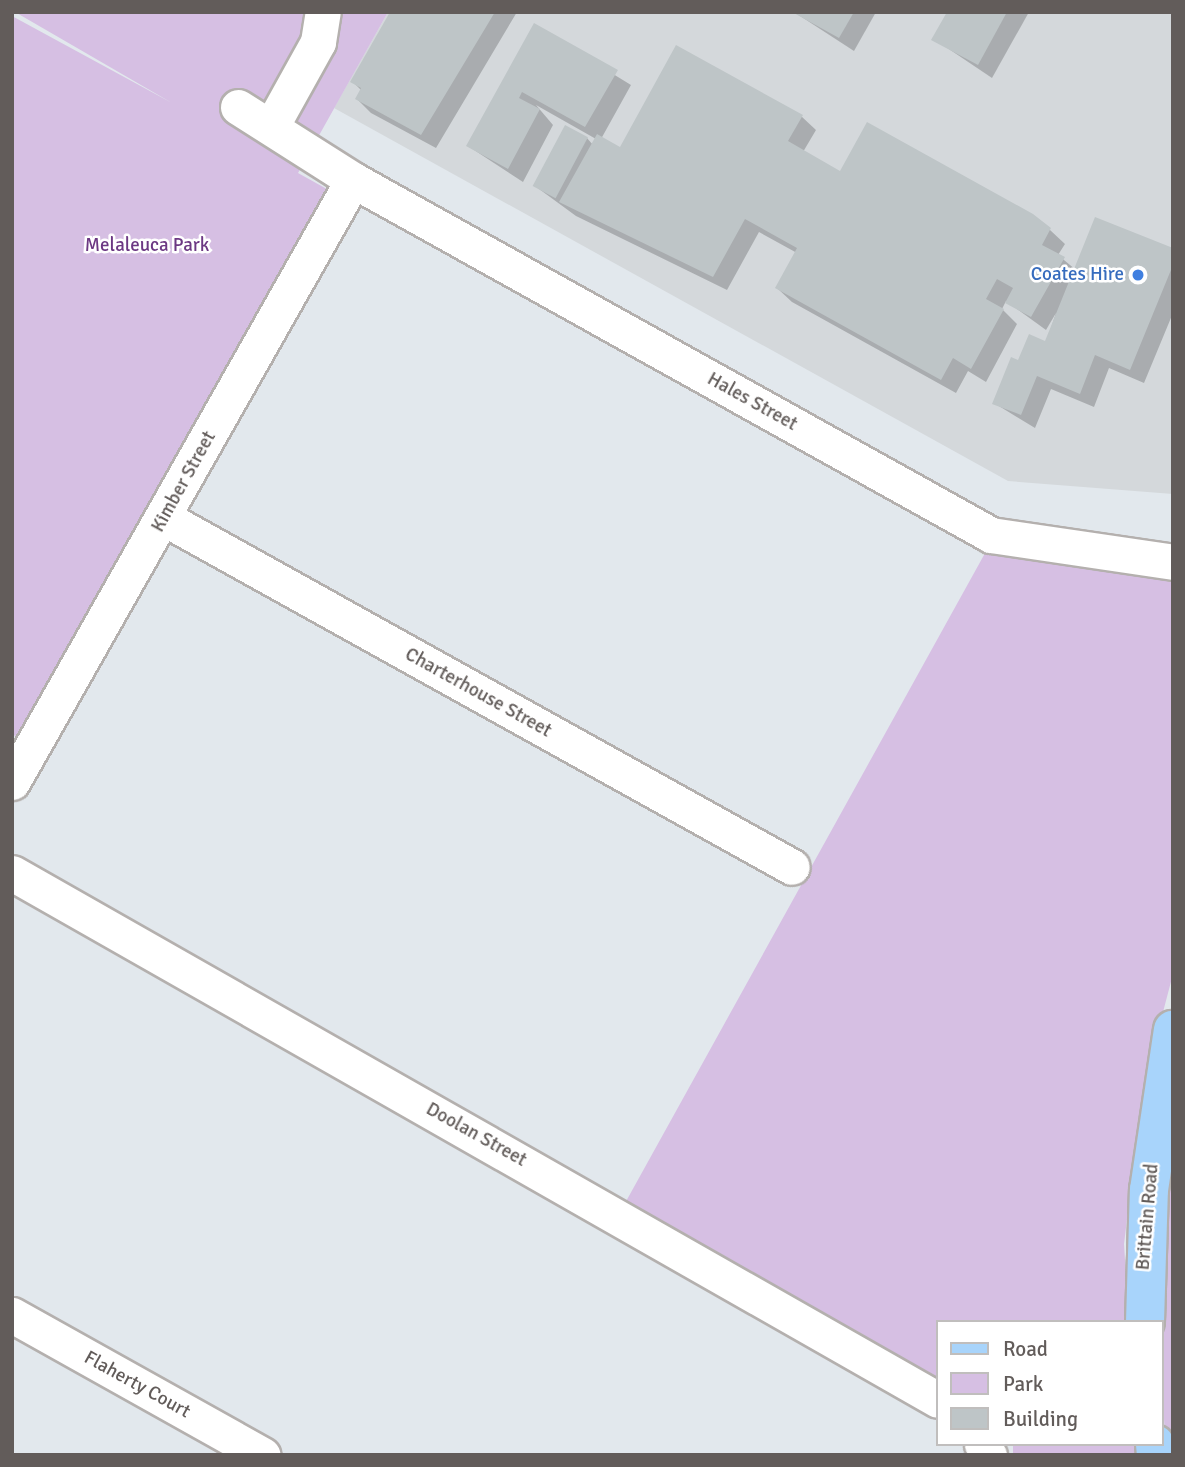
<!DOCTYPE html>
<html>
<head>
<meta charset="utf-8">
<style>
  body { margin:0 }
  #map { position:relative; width:1185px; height:1467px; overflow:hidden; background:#e2e8ed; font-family:Signika,sans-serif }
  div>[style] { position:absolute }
  .industrial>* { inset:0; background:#d4d8db }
  .green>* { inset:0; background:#d6bfe3; transform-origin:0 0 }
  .shadow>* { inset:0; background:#0003 }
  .building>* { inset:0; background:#bec5c7; transform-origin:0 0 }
  .roads { filter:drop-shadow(2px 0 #b4b0ae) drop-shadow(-2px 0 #b4b0ae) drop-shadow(0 2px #b4b0ae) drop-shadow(0 -2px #b4b0ae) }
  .minor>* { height:35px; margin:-17.5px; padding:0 17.5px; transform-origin:17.5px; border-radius:17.5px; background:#fff }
  .major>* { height:38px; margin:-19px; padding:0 19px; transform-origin:19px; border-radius:19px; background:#a8d4fb }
  .dots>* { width:19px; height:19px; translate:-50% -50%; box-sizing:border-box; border:4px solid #fff; border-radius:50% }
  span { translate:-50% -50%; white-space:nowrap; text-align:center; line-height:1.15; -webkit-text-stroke:5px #fff; paint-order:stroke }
  .park-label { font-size:19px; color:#6c3883 }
  .shop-label { font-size:19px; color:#366cbe }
  .right { translate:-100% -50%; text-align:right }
  .street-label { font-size:19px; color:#625c5a }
  .frame { position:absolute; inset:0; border:14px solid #625c5a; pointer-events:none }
  .legend { position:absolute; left:936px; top:1320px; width:228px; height:126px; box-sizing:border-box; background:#fff; border:2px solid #c0bebd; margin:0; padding:9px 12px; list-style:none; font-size:21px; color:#625c5a }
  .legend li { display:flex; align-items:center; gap:14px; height:35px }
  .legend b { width:35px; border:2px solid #c0bebd }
</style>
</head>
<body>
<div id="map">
  <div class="industrial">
    <div style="clip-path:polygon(388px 12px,1173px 12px,1173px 494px,1008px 481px,334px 108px)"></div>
  </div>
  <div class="green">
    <div style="clip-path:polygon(15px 12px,388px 12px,298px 173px,334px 193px,25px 742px,12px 734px,12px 16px,172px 103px)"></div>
    <div style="clip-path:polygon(989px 546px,1173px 578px,1173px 974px,1147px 1073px,1132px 1178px,1124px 1244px,1129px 1322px,938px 1322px,938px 1388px,624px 1205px)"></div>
    <div style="clip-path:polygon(1173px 1116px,1173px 1455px,1166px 1452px,1156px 1286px)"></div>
    <div style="left:1013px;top:1444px;width:124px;height:11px"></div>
  </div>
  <div class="shadow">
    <div style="clip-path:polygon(404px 12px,517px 12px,436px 148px,371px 113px,357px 99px,362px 91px,353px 82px)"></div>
    <div style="clip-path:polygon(794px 12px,876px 12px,854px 51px)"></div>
    <div style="clip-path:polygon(949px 12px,1029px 12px,992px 78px,934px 39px)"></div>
    <div style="clip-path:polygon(535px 26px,631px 85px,601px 139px,620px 149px,801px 116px,816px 130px,803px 152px,841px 173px,1050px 230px,1065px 244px,1058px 255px,1076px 270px,1173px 250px,1173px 313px,1144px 383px,1109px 368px,1094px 407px,1051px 389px,1035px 428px,994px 403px,1019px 363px,1046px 343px,1056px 313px,1046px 330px,1006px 301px,1002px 309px,1017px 324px,986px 382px,968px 371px,956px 393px,792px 302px,777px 288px,797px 253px,759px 232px,727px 290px,576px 216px,535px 186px,587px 138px,593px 145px,596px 139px,536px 105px,553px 125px,523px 182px,468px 146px)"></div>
  </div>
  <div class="building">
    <div style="clip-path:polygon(390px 12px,495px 12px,421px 135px,355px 99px,361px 88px,350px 82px)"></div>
    <div style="clip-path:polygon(792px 12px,854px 12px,839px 38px)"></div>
    <div style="clip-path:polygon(947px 12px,1007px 12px,978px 65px,931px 40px)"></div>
    <div style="clip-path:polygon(534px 23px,618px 70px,585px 127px,522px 92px,519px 98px,540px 109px,508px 169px,466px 146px)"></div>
    <div style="clip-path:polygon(676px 45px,803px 115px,788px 141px,840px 171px,867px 122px,1033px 214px,1051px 228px,1042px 245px,1065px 257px,1031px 317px,1005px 303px,1013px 288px,997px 279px,986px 299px,1004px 309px,971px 369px,953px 358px,941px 380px,775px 288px,797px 248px,745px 219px,713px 277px,559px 202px,597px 134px,620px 147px)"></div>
    <div style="left:565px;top:125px;width:26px;height:69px;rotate:28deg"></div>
    <div style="clip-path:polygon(1095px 217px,1173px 248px,1173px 265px,1130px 370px,1095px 355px,1080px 394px,1037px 376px,1021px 415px,992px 404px,1011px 357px,1018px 360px,1029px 334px,1045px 341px)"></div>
  </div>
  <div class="roads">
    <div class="minor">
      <div style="left:238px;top:107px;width:136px;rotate:32.4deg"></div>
      <div style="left:353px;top:180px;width:730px;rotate:29.09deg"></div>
      <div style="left:991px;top:535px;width:184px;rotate:8.4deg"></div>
      <div style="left:272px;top:125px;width:95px;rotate:-61deg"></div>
      <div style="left:318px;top:42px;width:30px;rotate:-81deg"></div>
      <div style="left:164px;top:518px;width:718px;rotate:29.06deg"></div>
      <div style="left:12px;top:782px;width:692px;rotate:-60.47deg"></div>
      <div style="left:12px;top:873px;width:1065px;rotate:29.64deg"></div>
      <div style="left:12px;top:1315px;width:287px;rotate:29.2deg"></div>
      <div style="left:982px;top:1444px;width:13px;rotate:58deg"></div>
    </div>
    <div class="major">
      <div style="left:1145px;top:1322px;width:132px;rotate:-88.3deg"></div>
      <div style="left:1149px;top:1190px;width:162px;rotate:-81.5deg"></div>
      <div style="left:1155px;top:1444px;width:11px;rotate:85deg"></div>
    </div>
  </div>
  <div class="dots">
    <div style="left:1138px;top:275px;background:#3f7fe0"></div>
  </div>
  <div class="park-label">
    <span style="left:147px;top:246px">Melaleuca Park</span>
  </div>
  <div class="shop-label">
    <span class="right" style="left:1124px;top:275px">Coates Hire</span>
  </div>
  <div class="street-label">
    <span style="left:752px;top:402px;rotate:29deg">Hales Street</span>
    <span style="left:184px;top:482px;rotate:-61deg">Kimber Street</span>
    <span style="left:478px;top:693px;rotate:29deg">Charterhouse Street</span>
    <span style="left:476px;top:1135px;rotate:29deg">Doolan Street</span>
    <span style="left:1148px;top:1217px;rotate:-85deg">Brittain Road</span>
    <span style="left:137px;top:1385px;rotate:29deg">Flaherty Court</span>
  </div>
  <div class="frame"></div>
  <ul class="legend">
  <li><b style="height:9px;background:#a8d4fb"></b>Road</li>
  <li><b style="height:19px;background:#d6bfe3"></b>Park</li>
  <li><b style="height:19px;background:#bec5c7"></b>Building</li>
  </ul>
</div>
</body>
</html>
